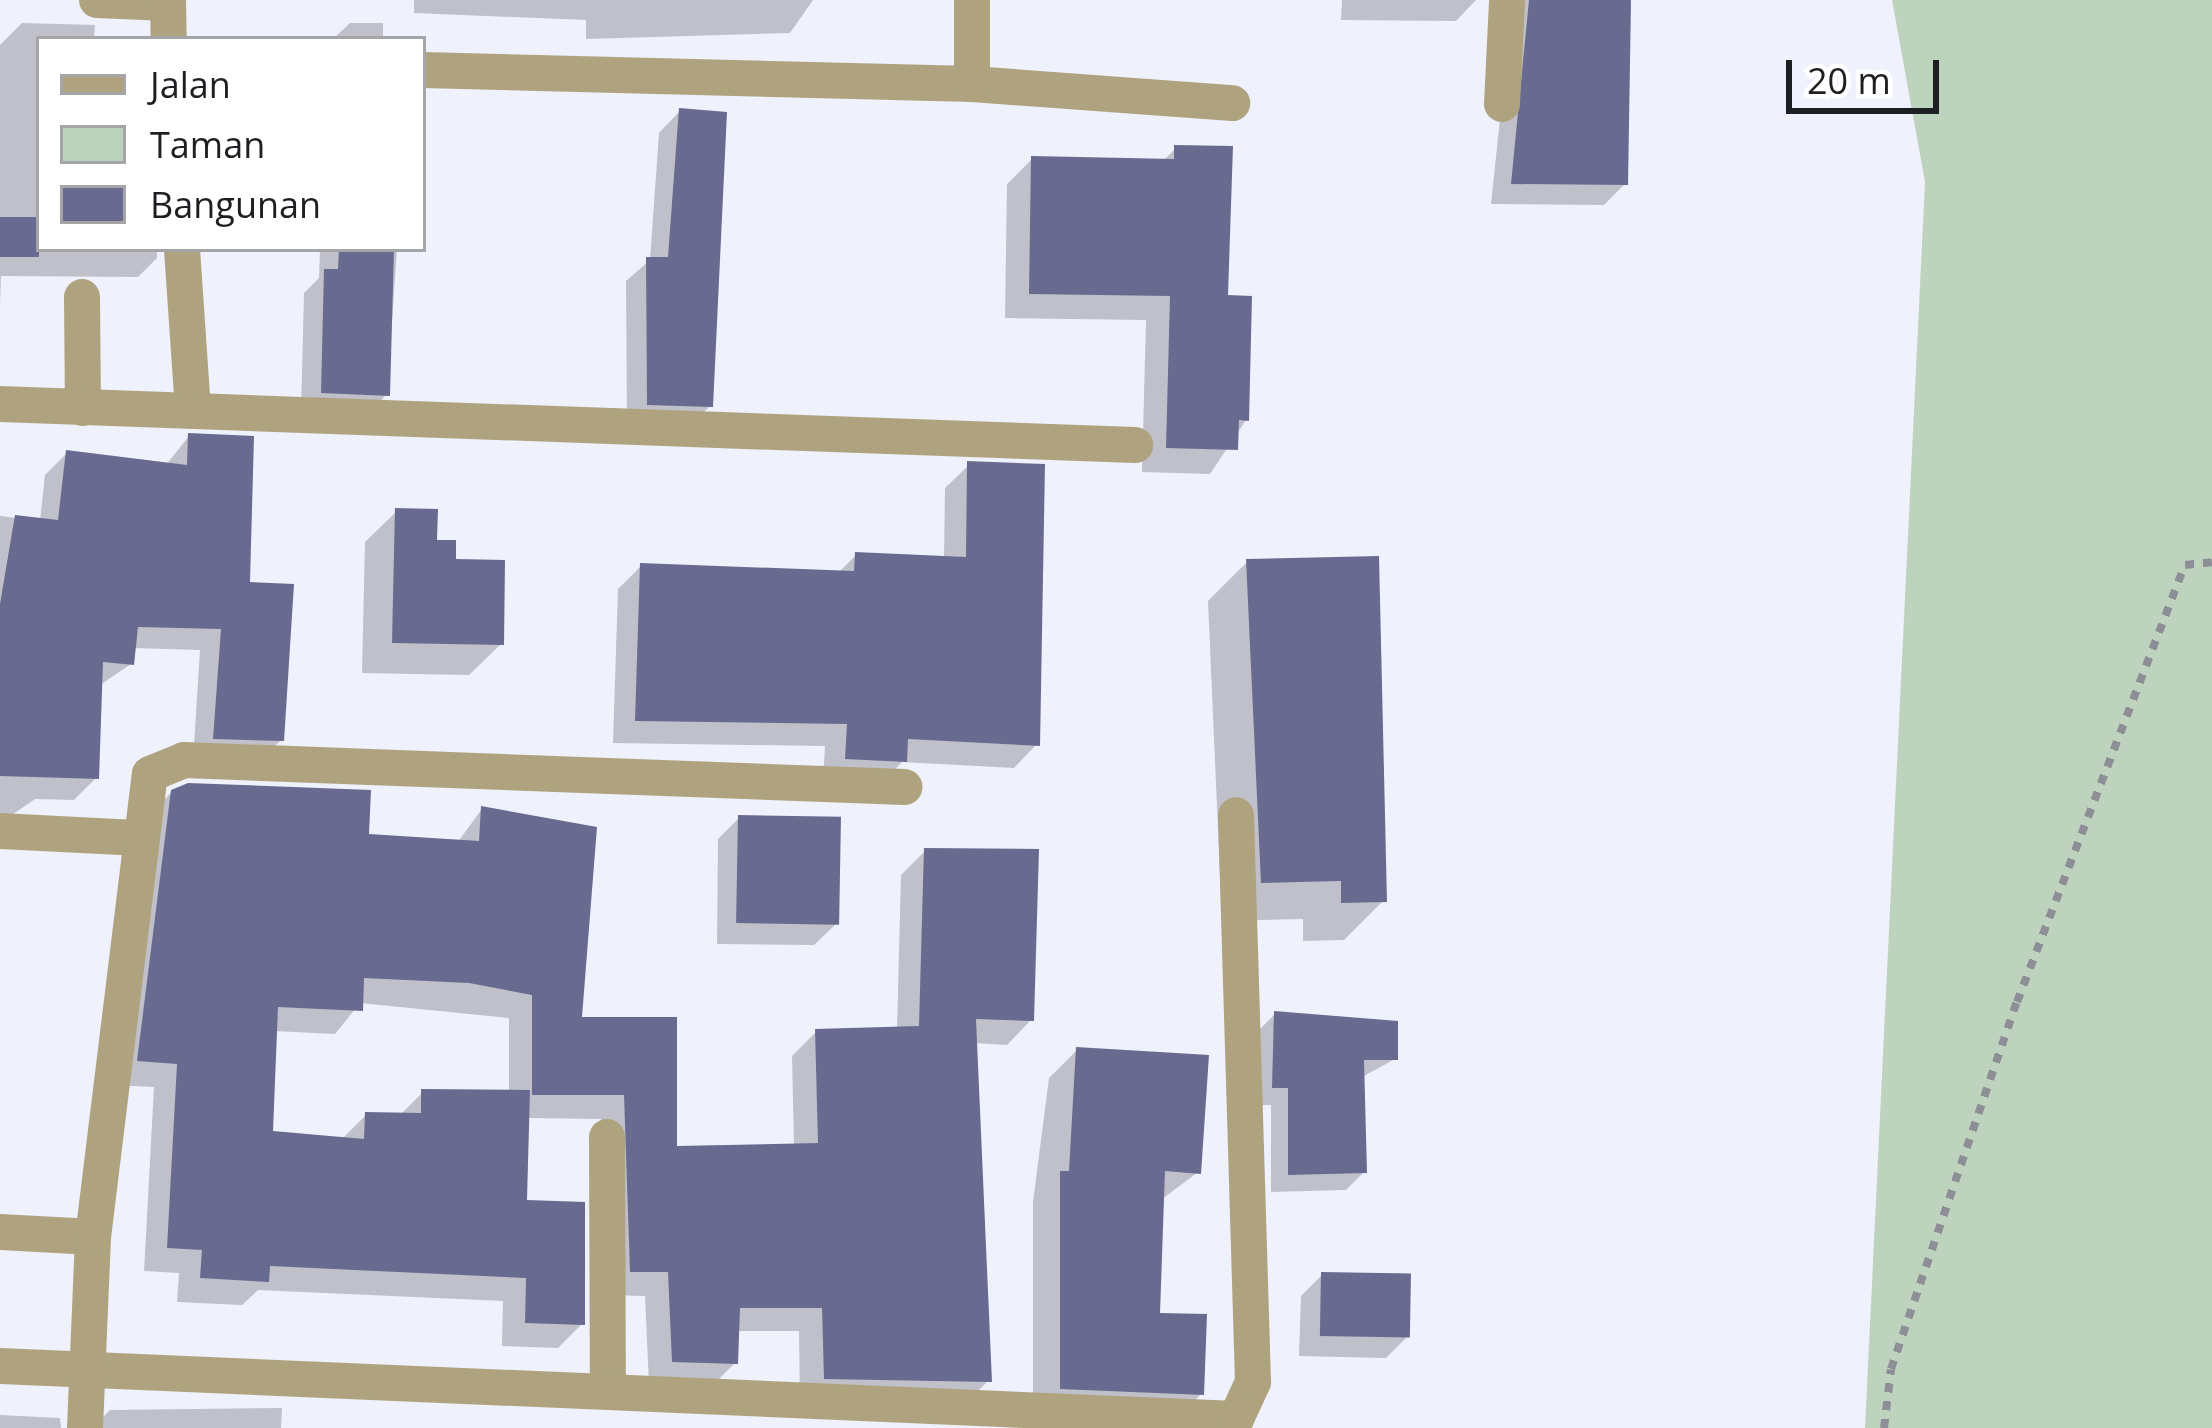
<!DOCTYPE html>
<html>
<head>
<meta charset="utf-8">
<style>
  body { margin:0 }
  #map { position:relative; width:2212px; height:1428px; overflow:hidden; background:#eff1fc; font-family:"Open Sans",sans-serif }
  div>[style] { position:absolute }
  .green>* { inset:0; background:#bed3bd }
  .shadow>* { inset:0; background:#0003 }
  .building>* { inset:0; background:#686b8f; transform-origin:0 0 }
  .path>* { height:8px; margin-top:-4px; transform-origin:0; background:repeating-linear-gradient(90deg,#8d8e96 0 9px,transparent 0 18px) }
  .minor>* { height:36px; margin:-18px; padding:0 18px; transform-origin:18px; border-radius:18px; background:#afa37f }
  span { translate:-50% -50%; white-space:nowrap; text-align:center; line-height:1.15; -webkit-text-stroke:9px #fff; paint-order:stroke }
  .legend { position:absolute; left:36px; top:36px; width:390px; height:216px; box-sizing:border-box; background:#fff; border:3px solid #a5a5a7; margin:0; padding:15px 21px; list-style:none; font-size:36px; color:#1e1f23 }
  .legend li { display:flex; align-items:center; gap:24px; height:60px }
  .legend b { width:60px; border:3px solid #a5a5a7 }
  .scale { position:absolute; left:1786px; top:60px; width:153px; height:54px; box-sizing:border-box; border:6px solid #1e1f23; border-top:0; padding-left:15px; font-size:36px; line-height:42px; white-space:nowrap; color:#1e1f23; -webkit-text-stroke:9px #fff; paint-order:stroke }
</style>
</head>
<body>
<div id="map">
  <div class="green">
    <div style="clip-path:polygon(1892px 0,2212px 0,2212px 1428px,1865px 1428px,1925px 182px)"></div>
  </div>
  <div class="shadow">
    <div style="clip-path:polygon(414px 0,813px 0,790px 33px,586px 39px,586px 20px,414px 13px)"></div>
    <div style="clip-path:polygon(1342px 0,1476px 0,1456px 21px,1341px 20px)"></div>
    <div style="clip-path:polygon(1498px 0,1628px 0,1625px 184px,1604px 205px,1491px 204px,1510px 24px)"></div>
    <div style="clip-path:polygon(22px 23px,95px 25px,94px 39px,39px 39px,39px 249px,157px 249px,157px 258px,138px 277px,1px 276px,0 304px,0 45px)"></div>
    <div style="clip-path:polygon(350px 23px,383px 23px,383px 39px,333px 39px)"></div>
    <div style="clip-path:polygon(680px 111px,710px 406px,689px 427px,627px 425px,626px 281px,650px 260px,659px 133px)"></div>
    <div style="clip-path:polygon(1176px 148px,1225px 298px,1246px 420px,1210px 474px,1142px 472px,1146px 320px,1005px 318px,1007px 184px,1032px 159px,1162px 162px)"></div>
    <div style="clip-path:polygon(320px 249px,397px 249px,387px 394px,366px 416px,301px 413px,304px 293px,319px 278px)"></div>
    <div style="clip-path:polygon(189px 436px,247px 585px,281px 740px,259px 762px,193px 760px,200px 650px,133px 648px,131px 664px,100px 685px,96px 778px,74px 800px,35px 799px,0 823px,0 516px,40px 521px,45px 475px,67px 453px,166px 465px)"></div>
    <div style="clip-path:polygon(969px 465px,1037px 744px,1014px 768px,902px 762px,881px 784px,823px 781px,825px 746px,613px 743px,618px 589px,641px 566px,838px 573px,856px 555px,944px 559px,945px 488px)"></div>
    <div style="clip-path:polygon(397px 511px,453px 562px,501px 644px,469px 675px,362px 673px,365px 542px)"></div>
    <div style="clip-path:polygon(1247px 562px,1384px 900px,1344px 940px,1303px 941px,1303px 919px,1222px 921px,1208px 601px)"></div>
    <div style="clip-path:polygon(evenodd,172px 792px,366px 837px,457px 843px,482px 809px,579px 1020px,674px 1149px,794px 1147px,792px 1056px,816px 1032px,897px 1029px,901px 875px,925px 851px,1031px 1020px,1007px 1045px,974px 1043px,989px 1380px,964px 1405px,800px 1402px,799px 1331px,736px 1331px,735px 1363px,711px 1387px,649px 1385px,645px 1296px,607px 1295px,601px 1119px,526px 1118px,524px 1202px,582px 1324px,558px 1348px,502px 1346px,503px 1301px,258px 1290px,242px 1305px,177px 1302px,179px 1273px,144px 1271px,154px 1087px,114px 1085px,147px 817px,172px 792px,360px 1003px,509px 1018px,509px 1093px,423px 1092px,400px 1115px,366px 1115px,341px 1140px,270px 1134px,274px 1031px,335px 1034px,360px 1003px)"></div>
    <div style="clip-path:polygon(739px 818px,836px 924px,814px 945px,717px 944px,718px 839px)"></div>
    <div style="clip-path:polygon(1275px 1014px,1395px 1059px,1362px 1077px,1364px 1172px,1346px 1190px,1271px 1192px,1271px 1105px,1255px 1105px,1257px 1032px)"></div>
    <div style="clip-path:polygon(1077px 1050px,1198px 1172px,1161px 1200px,1157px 1315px,1201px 1394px,1173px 1422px,1033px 1416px,1033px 1202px,1049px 1078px)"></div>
    <div style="clip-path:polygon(1322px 1275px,1407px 1337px,1386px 1358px,1299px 1356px,1301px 1296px)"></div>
    <div style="clip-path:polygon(282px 1408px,281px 1428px,92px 1428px,110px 1410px)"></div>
    <div style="clip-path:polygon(0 1415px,60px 1418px,61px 1428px,0 1428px)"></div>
  </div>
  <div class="building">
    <div style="clip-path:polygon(1529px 0,1631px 0,1628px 185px,1511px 184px)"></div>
    <div style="clip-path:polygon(679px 108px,727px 112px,713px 407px,647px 405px,646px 257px,668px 257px)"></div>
    <div style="clip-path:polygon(1174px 145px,1233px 146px,1228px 295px,1252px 296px,1249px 421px,1239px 420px,1238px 450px,1166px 448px,1170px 296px,1029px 294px,1031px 156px,1174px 159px)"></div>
    <div style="left:0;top:217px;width:39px;height:40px"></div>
    <div style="clip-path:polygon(339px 249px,394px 249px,390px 396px,321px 393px,324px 269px,338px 269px)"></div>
    <div style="clip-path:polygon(188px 433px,254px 436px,250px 582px,294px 584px,284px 741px,213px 739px,221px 629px,138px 627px,134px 665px,103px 662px,99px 779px,0 776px,0 604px,15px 515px,58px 520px,66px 450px,187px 465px)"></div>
    <div style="clip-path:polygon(967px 461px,1045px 464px,1040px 746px,908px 739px,907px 762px,845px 759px,847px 724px,635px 721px,640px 563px,854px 571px,855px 552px,966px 557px)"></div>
    <div style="clip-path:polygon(395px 508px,438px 509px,437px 540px,456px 540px,456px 559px,505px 560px,504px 645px,392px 643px)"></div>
    <div style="clip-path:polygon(1379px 556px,1387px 902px,1341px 903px,1341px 881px,1261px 883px,1246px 559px)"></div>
    <div style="clip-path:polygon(188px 783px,371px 790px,369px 834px,479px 841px,481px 806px,597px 827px,582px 1017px,677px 1017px,677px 1146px,818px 1143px,815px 1029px,919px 1026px,924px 848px,1039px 849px,1034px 1021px,976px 1019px,992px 1382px,824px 1379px,822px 1308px,740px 1308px,738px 1364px,672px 1362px,668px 1272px,630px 1272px,624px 1095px,532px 1095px,532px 995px,469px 983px,364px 978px,363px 1011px,278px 1007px,273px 1131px,364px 1139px,365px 1112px,421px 1113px,421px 1089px,530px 1090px,527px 1200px,585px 1202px,585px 1325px,525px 1323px,526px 1278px,270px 1266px,269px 1282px,200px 1278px,202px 1250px,167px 1248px,177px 1064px,137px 1061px,171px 790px)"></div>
    <div style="left:738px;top:815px;width:103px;height:108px;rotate:1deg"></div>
    <div style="clip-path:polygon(1274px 1011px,1398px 1021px,1398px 1060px,1364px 1060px,1367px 1173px,1288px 1175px,1288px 1088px,1272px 1088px)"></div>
    <div style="clip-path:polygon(1076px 1047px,1209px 1055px,1201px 1174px,1165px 1171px,1160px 1313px,1207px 1314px,1204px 1395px,1060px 1389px,1060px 1171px,1069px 1171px)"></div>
    <div style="left:1321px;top:1272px;width:90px;height:64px;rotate:1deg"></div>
  </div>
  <div class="path">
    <div style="left:1884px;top:1428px;width:59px;rotate:-83.2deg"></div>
    <div style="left:1891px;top:1369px;width:388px;rotate:-71.1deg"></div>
    <div style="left:2017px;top:1002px;width:468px;rotate:-69deg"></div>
    <div style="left:2185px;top:565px;width:27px;rotate:-6deg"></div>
  </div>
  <div class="minor">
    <div style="left:97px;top:0;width:71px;rotate:2.4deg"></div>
    <div style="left:168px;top:0;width:39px;rotate:89deg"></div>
    <div style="left:423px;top:70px;width:549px;rotate:1.46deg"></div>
    <div style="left:972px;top:84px;width:261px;rotate:4.2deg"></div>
    <div style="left:972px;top:84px;width:84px;rotate:-90deg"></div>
    <div style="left:1502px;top:104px;width:104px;rotate:-87.2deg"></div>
    <div style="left:182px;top:249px;width:162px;rotate:86.1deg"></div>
    <div style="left:82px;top:297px;width:111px;rotate:89.5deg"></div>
    <div style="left:0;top:404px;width:1136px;rotate:2.07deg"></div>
    <div style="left:0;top:831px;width:136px;rotate:2.9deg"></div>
    <div style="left:607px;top:1137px;width:253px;rotate:89.8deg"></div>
    <div style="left:0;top:1232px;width:93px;rotate:3.1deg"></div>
    <div style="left:0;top:1366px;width:1237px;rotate:2.46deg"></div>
    <div style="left:1236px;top:1419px;width:41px;rotate:-65.3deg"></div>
    <div style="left:1253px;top:1382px;width:567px;rotate:-91.72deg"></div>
    <div style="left:85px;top:1428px;width:191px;rotate:-87.6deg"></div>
    <div style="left:93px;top:1237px;width:466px;rotate:-83deg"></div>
    <div style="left:150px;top:774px;width:37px;rotate:-22deg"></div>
    <div style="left:184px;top:760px;width:721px;rotate:2.15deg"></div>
  </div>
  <ul class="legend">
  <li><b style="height:15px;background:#afa37f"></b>Jalan</li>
  <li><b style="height:33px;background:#bed3bd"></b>Taman</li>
  <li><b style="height:33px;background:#686b8f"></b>Bangunan</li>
  </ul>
  <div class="scale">20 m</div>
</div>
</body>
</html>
